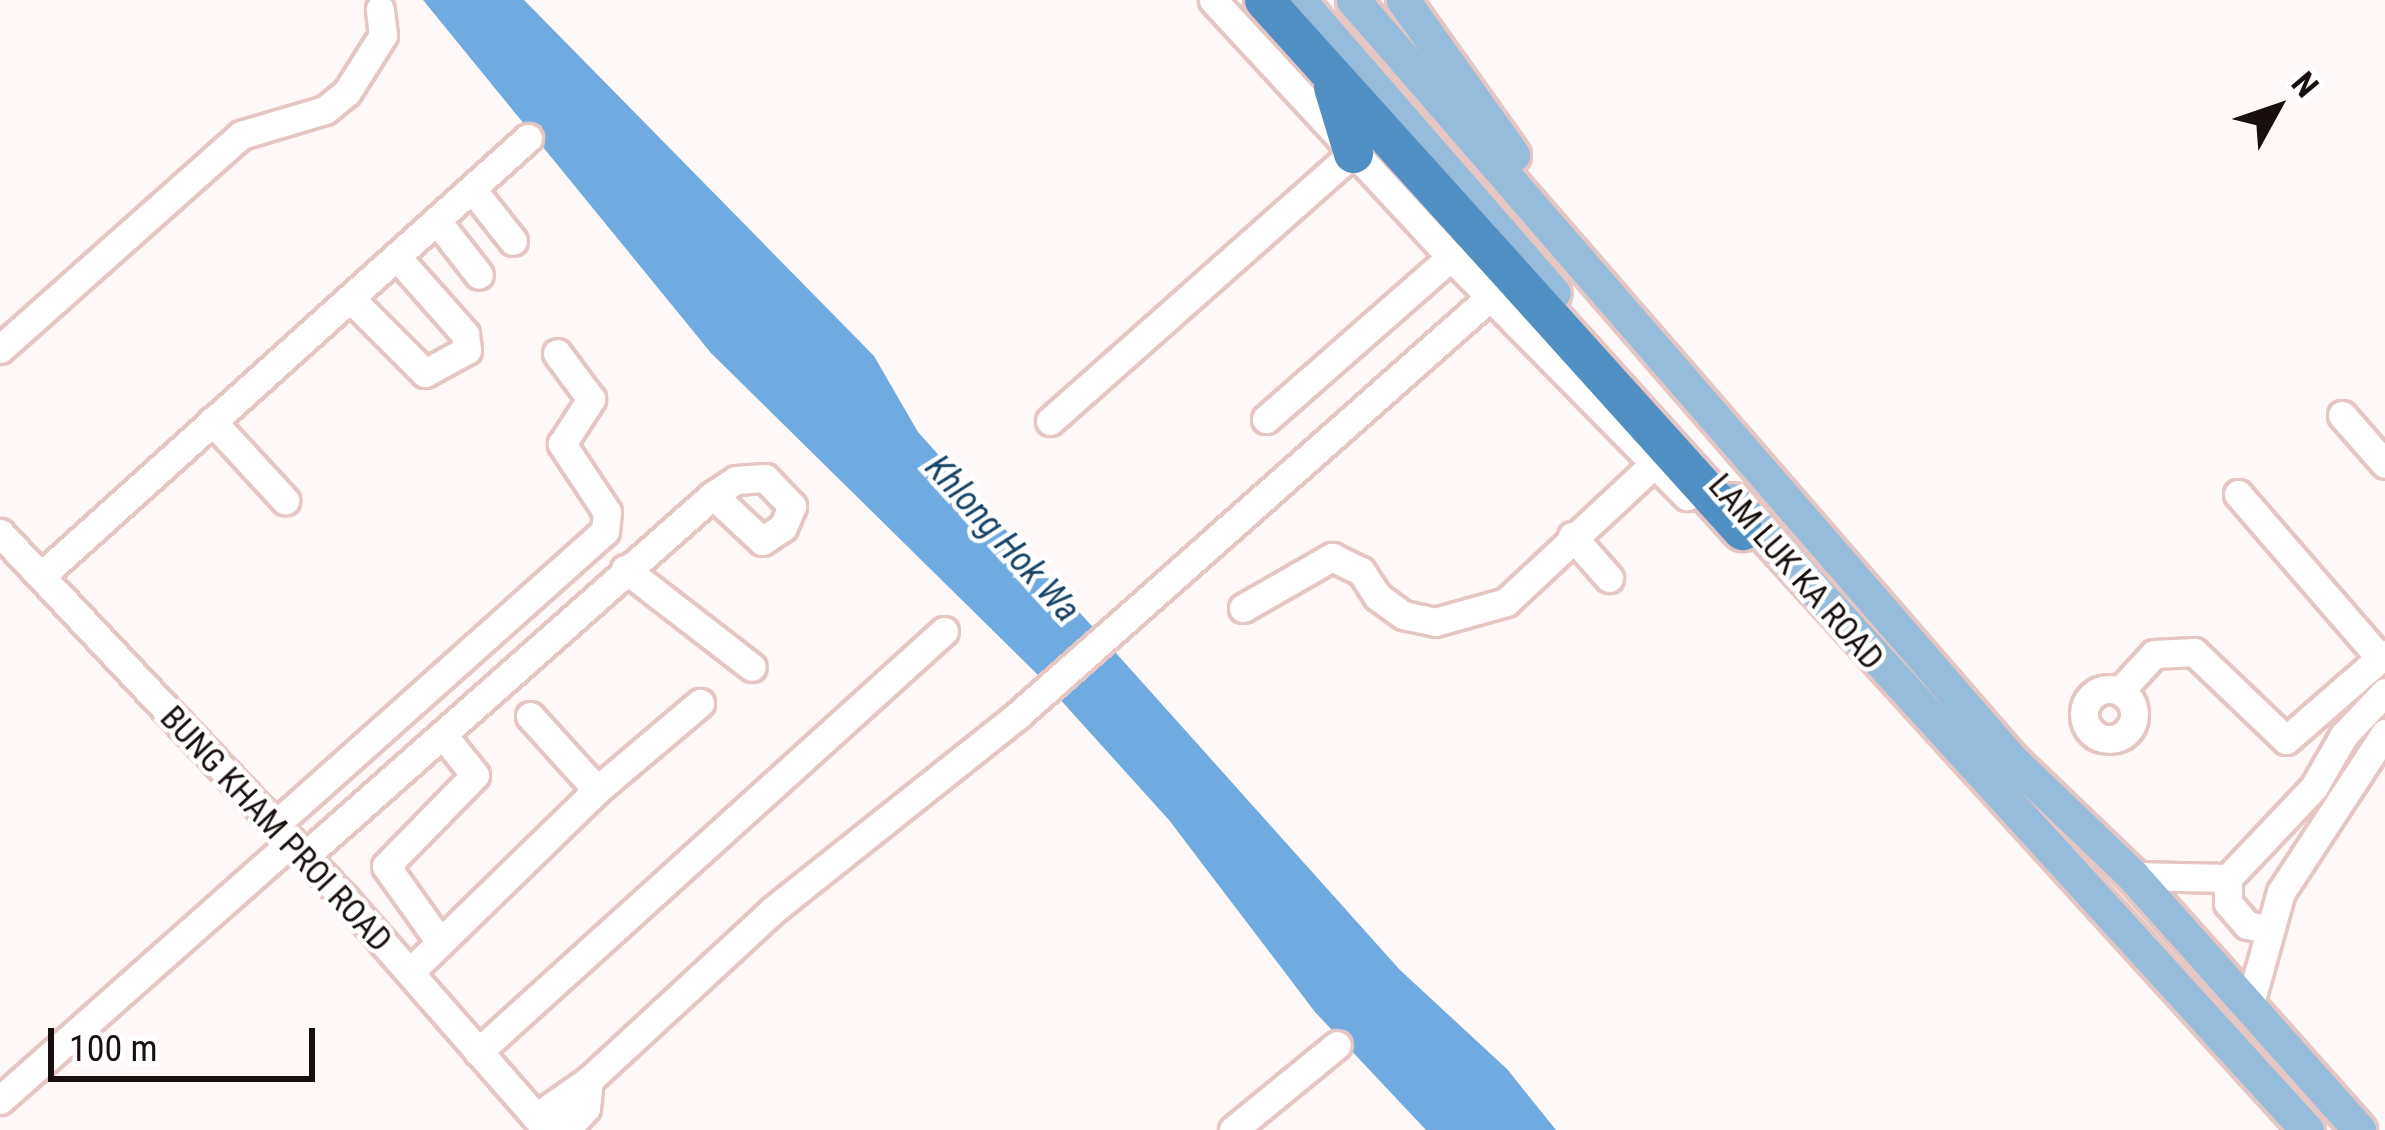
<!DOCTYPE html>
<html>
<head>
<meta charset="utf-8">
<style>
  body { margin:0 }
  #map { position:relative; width:2385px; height:1130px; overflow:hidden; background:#fff8f8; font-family:"Roboto Condensed",sans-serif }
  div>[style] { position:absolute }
  .water>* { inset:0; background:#6fabe0 }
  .roads { filter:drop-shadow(3px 0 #e5c6c3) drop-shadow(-3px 0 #e5c6c3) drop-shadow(0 3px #e5c6c3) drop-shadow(0 -3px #e5c6c3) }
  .minor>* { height:27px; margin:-13.5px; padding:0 13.5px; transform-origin:13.5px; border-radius:13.5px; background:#fff }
  .minor>.ring { margin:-13.5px; padding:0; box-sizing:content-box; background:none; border:27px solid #fff; border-radius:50% }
  .major>* { height:33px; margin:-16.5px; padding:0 16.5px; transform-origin:16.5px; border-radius:16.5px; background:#96bcdc }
  .highway>* { height:39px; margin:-19.5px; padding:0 19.5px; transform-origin:19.5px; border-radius:19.5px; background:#508fc4 }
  span { translate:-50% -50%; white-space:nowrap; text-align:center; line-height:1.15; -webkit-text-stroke:9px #fff; paint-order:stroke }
  .street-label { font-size:33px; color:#190f0e }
  .water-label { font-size:36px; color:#194569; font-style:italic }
  .north { position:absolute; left:2217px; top:48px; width:120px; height:120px; -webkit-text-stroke:9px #fff; paint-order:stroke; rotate:50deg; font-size:33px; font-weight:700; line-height:48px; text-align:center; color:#190f0e }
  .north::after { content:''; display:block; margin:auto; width:42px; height:54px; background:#190f0e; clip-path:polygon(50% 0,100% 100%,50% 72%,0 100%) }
  .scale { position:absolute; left:48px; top:1028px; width:267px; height:54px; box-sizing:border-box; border:6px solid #190f0e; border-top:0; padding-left:15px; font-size:36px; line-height:42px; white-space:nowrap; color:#190f0e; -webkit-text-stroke:9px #fff; paint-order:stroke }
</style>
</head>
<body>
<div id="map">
  <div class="water">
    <div style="clip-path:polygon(423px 0,524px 0,874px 356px,918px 432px,1400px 970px,1507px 1069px,1556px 1130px,1426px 1130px,1315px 1012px,1169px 820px,1038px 675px,711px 353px)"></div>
  </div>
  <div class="roads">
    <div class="minor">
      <div style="left:1213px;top:0;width:350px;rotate:47.2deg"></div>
      <div style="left:1451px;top:257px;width:336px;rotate:45.4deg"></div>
      <div style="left:472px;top:189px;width:66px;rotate:51.7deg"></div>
      <div style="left:437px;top:221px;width:68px;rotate:52.1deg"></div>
      <div style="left:350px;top:298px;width:106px;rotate:45deg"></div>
      <div style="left:425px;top:373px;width:48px;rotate:-28.7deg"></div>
      <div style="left:467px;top:350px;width:16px;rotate:-97deg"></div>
      <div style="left:465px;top:334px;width:104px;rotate:-131.5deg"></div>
      <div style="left:0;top:349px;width:322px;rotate:-41.6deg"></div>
      <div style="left:241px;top:135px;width:88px;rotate:-16.6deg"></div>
      <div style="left:325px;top:110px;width:28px;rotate:-39deg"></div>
      <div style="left:347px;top:92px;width:67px;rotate:-57.7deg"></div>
      <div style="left:383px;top:35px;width:26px;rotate:-97deg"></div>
      <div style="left:2342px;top:415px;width:65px;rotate:48.7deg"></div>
      <div style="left:1266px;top:419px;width:246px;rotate:-41.2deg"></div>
      <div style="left:212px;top:421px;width:108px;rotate:47.3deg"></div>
      <div style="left:1050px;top:421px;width:405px;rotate:-41.5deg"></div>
      <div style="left:2238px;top:494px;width:217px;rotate:49.1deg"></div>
      <div style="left:0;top:533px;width:504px;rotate:46.69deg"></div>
      <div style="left:346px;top:900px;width:305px;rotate:48.8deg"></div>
      <div style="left:1572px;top:536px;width:56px;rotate:48.6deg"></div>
      <div style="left:625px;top:569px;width:160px;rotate:37.7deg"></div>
      <div style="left:41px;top:576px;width:655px;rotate:-41.97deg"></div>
      <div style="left:1243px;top:608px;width:103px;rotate:-29.8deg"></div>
      <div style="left:1332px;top:557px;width:32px;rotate:26deg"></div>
      <div style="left:1361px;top:571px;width:30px;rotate:57deg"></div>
      <div style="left:1377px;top:596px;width:32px;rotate:36deg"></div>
      <div style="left:1403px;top:615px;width:33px;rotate:12deg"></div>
      <div style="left:1435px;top:622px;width:74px;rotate:-15.7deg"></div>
      <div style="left:1506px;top:602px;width:204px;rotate:-43deg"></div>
      <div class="ring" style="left:2084px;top:689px;width:23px;height:23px"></div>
      <div style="left:2120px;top:691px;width:50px;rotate:-47.4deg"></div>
      <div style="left:2154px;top:654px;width:40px;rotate:-2.9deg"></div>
      <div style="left:2194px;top:652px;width:127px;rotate:43.7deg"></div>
      <div style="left:2286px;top:740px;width:131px;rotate:-41deg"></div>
      <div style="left:530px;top:716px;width:100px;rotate:47.8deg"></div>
      <div style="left:275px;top:825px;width:442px;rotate:-41.7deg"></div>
      <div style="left:605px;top:531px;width:19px;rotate:-84deg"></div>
      <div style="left:607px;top:512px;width:82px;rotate:-123.5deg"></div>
      <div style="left:562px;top:444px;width:54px;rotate:-57.2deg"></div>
      <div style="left:591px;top:399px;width:57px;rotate:-126.5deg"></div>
      <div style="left:305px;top:856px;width:545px;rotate:-41.5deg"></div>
      <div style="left:713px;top:495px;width:27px;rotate:-33deg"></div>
      <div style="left:736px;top:480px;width:29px;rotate:-4deg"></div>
      <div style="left:765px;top:478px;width:39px;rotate:46deg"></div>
      <div style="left:792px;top:506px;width:23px;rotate:113deg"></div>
      <div style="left:783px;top:527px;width:25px;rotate:146deg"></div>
      <div style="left:762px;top:541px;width:67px;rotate:-136.8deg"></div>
      <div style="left:2133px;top:876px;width:95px;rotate:1.2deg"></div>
      <div style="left:2228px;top:878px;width:125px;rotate:-46.6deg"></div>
      <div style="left:2314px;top:787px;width:60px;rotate:-60deg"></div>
      <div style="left:2344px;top:735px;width:59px;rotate:-46.4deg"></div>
      <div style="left:2228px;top:878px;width:25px;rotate:90deg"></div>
      <div style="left:2228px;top:903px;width:29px;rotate:49deg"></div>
      <div style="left:2247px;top:925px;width:20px;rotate:11deg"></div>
      <div style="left:440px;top:942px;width:93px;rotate:-125.4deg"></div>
      <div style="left:386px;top:866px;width:127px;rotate:-45.6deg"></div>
      <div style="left:475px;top:775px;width:51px;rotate:-128.7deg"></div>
      <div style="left:410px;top:972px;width:261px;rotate:-44.2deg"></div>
      <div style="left:597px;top:790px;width:135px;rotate:-40.2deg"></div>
      <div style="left:2249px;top:1007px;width:119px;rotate:-74.5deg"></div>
      <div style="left:2281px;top:892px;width:190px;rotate:-56.8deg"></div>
      <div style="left:478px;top:1052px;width:628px;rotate:-42.1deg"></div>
      <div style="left:0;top:1100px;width:390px;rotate:-41.5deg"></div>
      <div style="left:536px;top:1117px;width:65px;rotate:-34.9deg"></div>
      <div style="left:589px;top:1080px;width:251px;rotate:-42.7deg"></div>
      <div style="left:773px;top:910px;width:315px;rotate:-38.5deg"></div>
      <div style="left:1019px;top:714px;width:629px;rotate:-41.52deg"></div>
      <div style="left:565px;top:1130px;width:30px;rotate:-46deg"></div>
      <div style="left:586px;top:1108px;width:28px;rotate:-84deg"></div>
      <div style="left:1233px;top:1130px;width:134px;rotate:-39.3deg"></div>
    </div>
    <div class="major">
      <div style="left:1299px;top:0;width:388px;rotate:49deg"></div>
      <div style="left:1353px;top:0;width:1003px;rotate:49.08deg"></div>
      <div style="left:2010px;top:758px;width:170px;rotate:43.8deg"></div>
      <div style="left:2133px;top:876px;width:340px;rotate:48.3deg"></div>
      <div style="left:1403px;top:0;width:190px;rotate:54.6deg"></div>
      <div style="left:1733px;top:500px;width:852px;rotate:47.66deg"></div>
    </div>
    <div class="highway">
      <div style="left:1264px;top:0;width:714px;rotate:47.95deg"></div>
      <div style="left:1333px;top:87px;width:69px;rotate:73.1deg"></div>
    </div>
  </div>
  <div class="street-label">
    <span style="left:1796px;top:572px;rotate:49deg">LAM LUK KA ROAD</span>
    <span style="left:276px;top:829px;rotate:47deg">BUNG KHAM PROI ROAD</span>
  </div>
  <div class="water-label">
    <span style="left:1002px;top:539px;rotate:48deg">Khlong Hok Wa</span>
  </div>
  <div class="north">N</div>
  <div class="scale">100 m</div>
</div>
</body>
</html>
